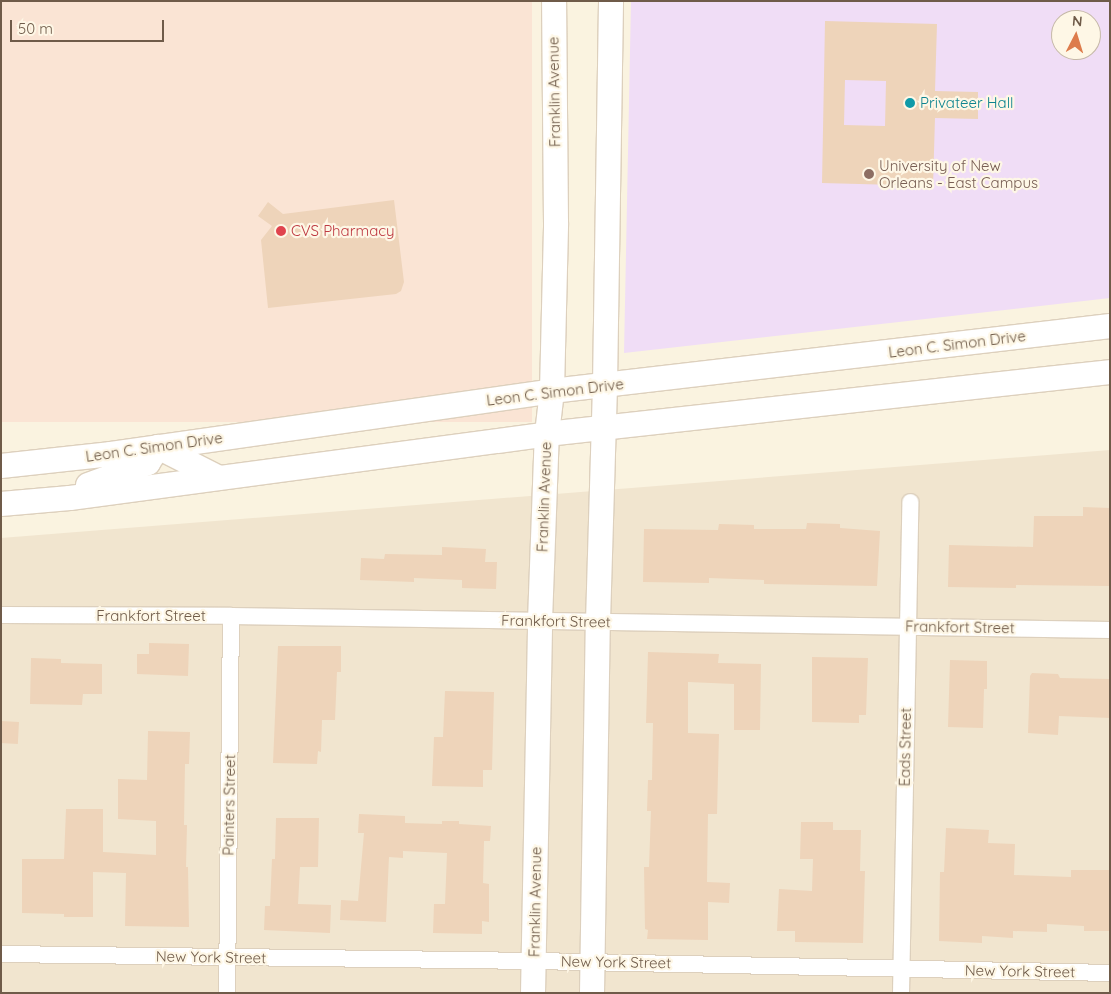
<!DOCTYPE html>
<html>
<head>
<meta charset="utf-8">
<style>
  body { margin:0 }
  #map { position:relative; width:1111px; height:994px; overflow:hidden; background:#faf3e0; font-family:Quicksand,sans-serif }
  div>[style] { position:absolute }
  .residential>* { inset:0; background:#f1e5cf }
  .commercial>* { inset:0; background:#fae4d4; transform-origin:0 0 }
  .education>* { inset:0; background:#f0ddf6 }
  .building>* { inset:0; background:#eed4ba; transform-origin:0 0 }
  .roads { filter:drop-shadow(1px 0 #ddd0bd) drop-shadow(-1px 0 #ddd0bd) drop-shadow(0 1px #ddd0bd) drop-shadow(0 -1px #ddd0bd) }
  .street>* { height:16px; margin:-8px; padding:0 8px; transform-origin:8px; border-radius:8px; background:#fff }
  .secondary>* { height:24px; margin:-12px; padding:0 12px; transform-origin:12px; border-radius:12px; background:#fff }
  .dots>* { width:14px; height:14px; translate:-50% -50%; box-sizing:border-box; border:2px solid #fef7e6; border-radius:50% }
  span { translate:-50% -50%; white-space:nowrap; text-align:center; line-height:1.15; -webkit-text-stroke:4.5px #fef7e6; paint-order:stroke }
  .street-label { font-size:15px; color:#6f5b49 }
  .culture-label { font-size:15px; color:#0d838f }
  .left { translate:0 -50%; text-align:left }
  .education-label { font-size:15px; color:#785e54 }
  .health-label { font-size:15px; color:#be3a42 }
  .frame { position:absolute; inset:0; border:2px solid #6f5b49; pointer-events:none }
  .north { position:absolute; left:1051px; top:10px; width:50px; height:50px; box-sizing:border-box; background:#fef7e6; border:1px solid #c5b9a7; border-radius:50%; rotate:5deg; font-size:14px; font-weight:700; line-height:20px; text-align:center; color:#6f5b49 }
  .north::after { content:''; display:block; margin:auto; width:18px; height:22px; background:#dd7c4c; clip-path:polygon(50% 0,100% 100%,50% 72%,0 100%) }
  .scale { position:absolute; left:10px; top:20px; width:154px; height:22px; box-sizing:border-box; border:2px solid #6f5b49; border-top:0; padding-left:6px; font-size:15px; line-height:18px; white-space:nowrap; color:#6f5b49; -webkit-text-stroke:4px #fef7e6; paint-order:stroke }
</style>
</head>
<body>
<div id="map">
  <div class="residential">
    <div style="clip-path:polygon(1110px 450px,1110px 993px,1px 993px,1px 538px)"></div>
  </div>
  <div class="commercial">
    <div style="left:1px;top:1px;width:531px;height:421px"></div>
  </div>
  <div class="education">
    <div style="clip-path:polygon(evenodd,631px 1px,1110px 1px,1110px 298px,624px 353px,631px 1px,1061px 20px,1091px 20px,1091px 50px,1061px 50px,1061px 20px)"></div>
  </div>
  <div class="building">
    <div style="clip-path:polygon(evenodd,825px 21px,937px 24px,935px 91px,978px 92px,978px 119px,935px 118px,933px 186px,822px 183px,825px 21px,845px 80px,886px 81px,885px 126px,844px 125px,845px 80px)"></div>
    <div style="clip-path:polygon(394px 200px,404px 282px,401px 291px,396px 294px,268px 308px,261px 240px,272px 226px,258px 216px,268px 202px,283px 214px)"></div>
    <div style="clip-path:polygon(1083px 507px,1110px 508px,1110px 586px,1016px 585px,1016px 588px,948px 587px,949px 545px,1033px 547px,1034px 516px,1083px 516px)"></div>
    <div style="clip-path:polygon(807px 523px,840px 524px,840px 528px,880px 531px,877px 586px,764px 584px,764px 580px,709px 578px,709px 583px,643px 582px,644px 529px,718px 530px,719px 524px,754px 525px,754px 529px,806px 529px)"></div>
    <div style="clip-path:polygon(442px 547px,486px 549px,485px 562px,497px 562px,496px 589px,462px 588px,462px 580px,414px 578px,414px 582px,360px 580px,361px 558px,384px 559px,385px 554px,442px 555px)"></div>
    <div style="clip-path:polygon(149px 643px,189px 644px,188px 676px,137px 674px,137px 654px,149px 654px)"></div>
    <div style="clip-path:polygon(278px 646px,341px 646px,341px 672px,337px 672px,335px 720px,322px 720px,321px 752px,318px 751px,317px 764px,273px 763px)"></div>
    <div style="clip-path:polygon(648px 652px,719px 654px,718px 663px,761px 664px,760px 730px,734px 730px,734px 684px,688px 682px,688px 733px,719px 734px,717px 814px,708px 814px,707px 882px,730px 883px,729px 903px,708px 902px,708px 940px,647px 939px,648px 930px,645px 929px,644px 867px,649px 867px,651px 811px,647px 811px,648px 780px,652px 780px,653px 723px,646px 723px)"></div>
    <div style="clip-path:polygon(812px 657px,868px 658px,866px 715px,859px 715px,859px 723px,812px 722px)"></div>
    <div style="clip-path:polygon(31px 658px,61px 659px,61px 663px,102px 664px,102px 694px,83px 694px,82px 705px,30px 704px)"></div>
    <div style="clip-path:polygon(950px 660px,987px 661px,987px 689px,984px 689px,983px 728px,948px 727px)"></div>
    <div style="clip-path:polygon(1032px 673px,1058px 674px,1060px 678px,1110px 679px,1110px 718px,1059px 716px,1058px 735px,1028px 733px,1030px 676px)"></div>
    <div style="clip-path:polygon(445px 691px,494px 692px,492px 770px,483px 770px,483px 787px,432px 786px,434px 737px,443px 737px)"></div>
    <div style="left:1px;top:721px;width:18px;height:22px;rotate:3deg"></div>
    <div style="clip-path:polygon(148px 731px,190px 732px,189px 764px,185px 764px,184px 825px,187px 825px,186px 867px,188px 867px,189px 927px,125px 926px,126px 873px,93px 872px,93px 917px,64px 917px,64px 914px,22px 913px,22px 859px,64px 859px,66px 809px,103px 809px,103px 852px,156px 855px,156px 821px,118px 819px,118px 779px,147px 780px)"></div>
    <div style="clip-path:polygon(359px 814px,405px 816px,405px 823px,442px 824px,442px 821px,459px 821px,459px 824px,491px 826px,490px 841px,484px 841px,483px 883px,489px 884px,489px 922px,482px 921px,482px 934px,433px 933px,434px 904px,445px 904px,447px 853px,403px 851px,403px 858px,389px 857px,386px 922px,340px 920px,341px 900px,358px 901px,364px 833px,358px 833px)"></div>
    <div style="clip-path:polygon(276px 818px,319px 818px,318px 867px,300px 867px,298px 904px,331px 905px,330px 933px,264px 930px,265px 906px,270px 906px,272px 859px,275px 859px)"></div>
    <div style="clip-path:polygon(801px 822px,833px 822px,833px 830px,861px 830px,860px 871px,865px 871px,863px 943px,795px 942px,795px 931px,777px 931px,779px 889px,812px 891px,813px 859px,800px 859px)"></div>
    <div style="clip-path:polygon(946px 828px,989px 830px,988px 843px,1015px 844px,1014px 875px,1071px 877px,1071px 870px,1110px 870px,1110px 931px,1084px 931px,1084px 926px,1047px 924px,1047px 932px,1013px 931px,1013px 938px,982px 936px,982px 943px,939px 941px,940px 872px,944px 872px)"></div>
  </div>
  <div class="roads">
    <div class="street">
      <div style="left:1px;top:615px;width:230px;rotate:0.2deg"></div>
      <div style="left:231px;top:616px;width:879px;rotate:0.91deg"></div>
      <div style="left:1px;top:954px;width:533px;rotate:0.75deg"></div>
      <div style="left:534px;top:961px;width:576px;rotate:1.19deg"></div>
      <div style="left:227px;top:993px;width:377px;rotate:-89.4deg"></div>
      <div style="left:901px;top:993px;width:491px;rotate:-88.9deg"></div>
    </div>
    <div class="secondary">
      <div style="left:158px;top:447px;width:68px;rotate:26.9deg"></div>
      <div style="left:1px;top:466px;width:111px;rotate:-6.2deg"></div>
      <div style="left:111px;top:454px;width:445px;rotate:-8.1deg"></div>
      <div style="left:552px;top:391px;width:562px;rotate:-6.64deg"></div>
      <div style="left:88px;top:485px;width:64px;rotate:-20.1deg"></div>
      <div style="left:148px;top:463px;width:19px;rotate:-58deg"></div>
      <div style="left:1px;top:504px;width:69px;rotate:-5deg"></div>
      <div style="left:70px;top:498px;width:481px;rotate:-7.6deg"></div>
      <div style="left:547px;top:434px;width:566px;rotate:-6.28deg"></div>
      <div style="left:533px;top:993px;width:372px;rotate:-88.9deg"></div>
      <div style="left:540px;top:621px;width:187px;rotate:-87.9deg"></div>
      <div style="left:547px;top:434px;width:43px;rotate:-83.4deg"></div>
      <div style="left:552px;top:391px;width:168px;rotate:-88.6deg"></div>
      <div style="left:556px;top:223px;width:222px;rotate:-90.5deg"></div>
      <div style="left:592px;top:993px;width:371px;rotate:-89.1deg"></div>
      <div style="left:598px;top:622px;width:237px;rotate:-88.3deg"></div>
      <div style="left:605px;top:385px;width:384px;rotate:-89.1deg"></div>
    </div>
  </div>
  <div class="dots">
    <div style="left:910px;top:103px;background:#0f9aa8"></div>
    <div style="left:869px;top:174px;background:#8d6e63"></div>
    <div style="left:281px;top:231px;background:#e0444e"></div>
  </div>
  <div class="street-label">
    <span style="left:554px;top:92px;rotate:-91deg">Franklin Avenue</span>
    <span style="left:957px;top:344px;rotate:-7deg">Leon C. Simon Drive</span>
    <span style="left:555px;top:392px;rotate:-7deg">Leon C. Simon Drive</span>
    <span style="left:154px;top:447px;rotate:-8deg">Leon C. Simon Drive</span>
    <span style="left:544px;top:497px;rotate:-88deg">Franklin Avenue</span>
    <span style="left:151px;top:616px">Frankfort Street</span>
    <span style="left:556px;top:621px;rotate:1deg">Frankfort Street</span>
    <span style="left:960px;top:627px;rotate:1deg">Frankfort Street</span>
    <span style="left:905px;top:747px;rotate:-89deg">Eads Street</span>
    <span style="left:229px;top:805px;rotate:-89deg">Painters Street</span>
    <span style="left:535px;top:902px;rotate:-89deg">Franklin Avenue</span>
    <span style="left:211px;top:957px;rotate:1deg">New York Street</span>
    <span style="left:616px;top:962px;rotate:1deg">New York Street</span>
    <span style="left:1020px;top:971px;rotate:1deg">New York Street</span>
  </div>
  <div class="culture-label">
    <span class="left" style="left:920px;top:103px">Privateer Hall</span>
  </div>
  <div class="education-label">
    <span class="left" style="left:879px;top:174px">University of New<br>Orleans - East Campus</span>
  </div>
  <div class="health-label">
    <span class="left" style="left:291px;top:231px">CVS Pharmacy</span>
  </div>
  <div class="frame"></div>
  <div class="north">N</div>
  <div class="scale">50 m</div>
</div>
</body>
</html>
